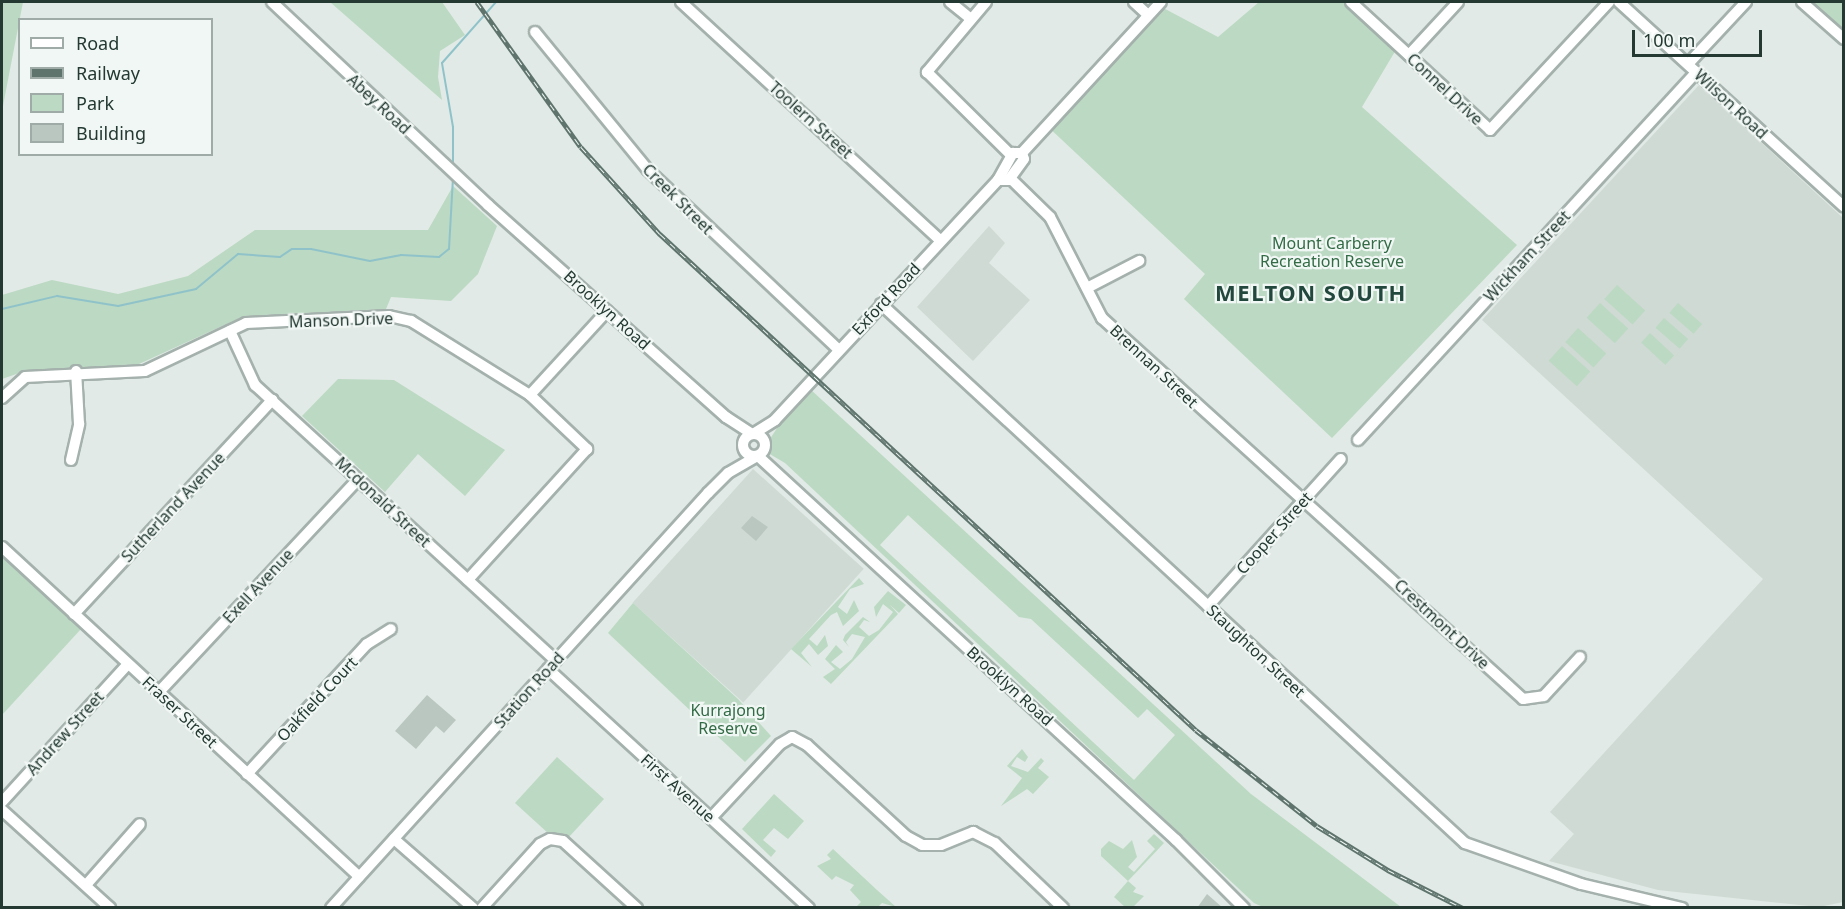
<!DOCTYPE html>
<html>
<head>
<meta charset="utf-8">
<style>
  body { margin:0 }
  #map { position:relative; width:1845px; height:909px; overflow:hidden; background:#e1eae6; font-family:"Noto Sans",sans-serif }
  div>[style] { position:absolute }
  .built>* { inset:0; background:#d0dad4; transform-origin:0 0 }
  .green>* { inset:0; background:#bcd9c3; transform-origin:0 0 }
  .stream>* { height:2px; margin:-1px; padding:0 1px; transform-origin:1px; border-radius:1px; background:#8fc3c9 }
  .building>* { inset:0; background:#bac7c1 }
  .roads { filter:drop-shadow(2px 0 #a4b1ac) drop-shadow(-2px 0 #a4b1ac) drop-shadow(0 2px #a4b1ac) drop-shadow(0 -2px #a4b1ac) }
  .minor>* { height:10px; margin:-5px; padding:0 5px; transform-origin:5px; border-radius:5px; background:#fff }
  .minor>.ring { margin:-5px; padding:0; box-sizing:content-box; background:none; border:10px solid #fff; border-radius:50% }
  .rail>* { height:4.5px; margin-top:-2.25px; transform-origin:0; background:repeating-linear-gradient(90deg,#f1f7f4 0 7px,#5e746d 0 14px); box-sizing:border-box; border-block:2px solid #5e746d }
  span { translate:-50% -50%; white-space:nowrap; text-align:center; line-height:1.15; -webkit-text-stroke:4.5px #f1f7f4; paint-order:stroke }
  .street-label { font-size:16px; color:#233932 }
  .park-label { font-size:16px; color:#326b45 }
  .district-label { font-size:22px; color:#22483d; font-weight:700; letter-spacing:1.5px }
  .frame { position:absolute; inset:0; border:3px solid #233932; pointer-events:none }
  .legend { position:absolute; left:18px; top:18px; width:195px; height:138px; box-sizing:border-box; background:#f1f7f4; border:2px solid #9faba6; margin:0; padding:8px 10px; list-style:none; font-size:18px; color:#233932 }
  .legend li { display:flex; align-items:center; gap:12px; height:30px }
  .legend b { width:30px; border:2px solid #9faba6 }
  .scale { position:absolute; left:1632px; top:30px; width:130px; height:27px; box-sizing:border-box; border:3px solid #233932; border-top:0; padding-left:8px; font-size:18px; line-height:21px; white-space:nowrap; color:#233932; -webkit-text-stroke:4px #f1f7f4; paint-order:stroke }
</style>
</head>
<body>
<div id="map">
  <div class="built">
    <div style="clip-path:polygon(1699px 85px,1843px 218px,1843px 902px,1819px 907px,1658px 890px,1549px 861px,1574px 834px,1550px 812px,1763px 579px,1482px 320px)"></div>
    <div style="clip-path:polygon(989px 226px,1005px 243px,989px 263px,1030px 300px,973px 361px,917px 307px)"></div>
    <div style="left:753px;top:469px;width:149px;height:180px;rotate:42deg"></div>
  </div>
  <div class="green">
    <div style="clip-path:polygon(2px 2px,23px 2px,2px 111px)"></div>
    <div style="clip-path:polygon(330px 2px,442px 2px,465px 35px,440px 51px,438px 77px,442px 100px)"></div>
    <div style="clip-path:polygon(1152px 2px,1218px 37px,1259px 2px,1346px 2px,1397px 48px,1362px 107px,1517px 245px,1332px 438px,1184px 299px,1205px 274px,1045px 124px)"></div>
    <div style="clip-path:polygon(1811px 2px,1843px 2px,1843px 31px)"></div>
    <div style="clip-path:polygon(453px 186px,497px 226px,478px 274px,451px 301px,391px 297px,386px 309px,244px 316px,139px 364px,25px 371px,2px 379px,2px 295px,52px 280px,118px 294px,188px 276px,255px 230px,428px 230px)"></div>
    <div style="left:1617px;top:285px;width:38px;height:19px;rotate:42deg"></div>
    <div style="left:1600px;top:303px;width:38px;height:20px;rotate:42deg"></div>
    <div style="left:1678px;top:303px;width:32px;height:13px;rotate:41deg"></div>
    <div style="left:1664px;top:318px;width:32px;height:13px;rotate:41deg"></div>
    <div style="left:1578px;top:328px;width:38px;height:19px;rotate:42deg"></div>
    <div style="left:1650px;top:333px;width:33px;height:13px;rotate:43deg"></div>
    <div style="left:1562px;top:346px;width:38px;height:20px;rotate:42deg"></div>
    <div style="clip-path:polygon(338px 379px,394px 380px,505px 450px,465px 496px,418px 454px,385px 492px,302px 416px)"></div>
    <div style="clip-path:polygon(evenodd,810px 389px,1251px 794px,1401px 907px,1265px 908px,1254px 903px,785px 463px,768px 453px,768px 442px,779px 425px,810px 389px,908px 515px,1019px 617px,1031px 619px,1138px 718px,1147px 709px,1175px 735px,1134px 780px,880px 545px,908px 515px)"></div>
    <div style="clip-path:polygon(2px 555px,81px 629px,2px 715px)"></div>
    <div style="clip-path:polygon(859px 578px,864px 584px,850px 589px,838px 607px,847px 614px,854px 600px,859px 611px,843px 626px,837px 612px,831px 615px,809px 639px,817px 646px,825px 635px,828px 646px,818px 655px,809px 644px,801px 653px,812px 667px,791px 649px)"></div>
    <div style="clip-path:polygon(888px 591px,906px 605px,899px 613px,890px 605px,898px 614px,831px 684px,823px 677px,835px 669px,825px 659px,836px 645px,843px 652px,831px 662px,840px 669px,852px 659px,865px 637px,852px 634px,846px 642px,849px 647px,843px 640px,845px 635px,863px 617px,870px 622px,864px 620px,859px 627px,869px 636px,879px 630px,893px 612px,883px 604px,876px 617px,874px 607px)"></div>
    <div style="clip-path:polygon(633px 603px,738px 699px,771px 736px,745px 762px,608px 633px)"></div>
    <div style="clip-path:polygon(1022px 749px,1028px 757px,1025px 762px,1017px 757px,1011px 766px,1028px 772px,1041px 758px,1044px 761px,1038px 768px,1049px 777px,1033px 794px,1027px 789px,1001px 806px,1022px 778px,1007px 766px)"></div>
    <div style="clip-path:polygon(557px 757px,604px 799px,568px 838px,549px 834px,515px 803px)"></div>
    <div style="clip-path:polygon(774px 794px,804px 821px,788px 839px,774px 828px,763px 840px,776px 851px,771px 857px,742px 829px)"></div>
    <div style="clip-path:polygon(1154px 834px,1164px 843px,1128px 881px,1136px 888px,1133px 892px,1144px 896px,1133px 907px,1125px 907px,1114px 897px,1128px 881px,1101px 856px,1101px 849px,1109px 841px,1123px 849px,1132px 840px,1137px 857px,1128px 867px,1134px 872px,1155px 849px,1147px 841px)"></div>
    <div style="clip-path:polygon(833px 849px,877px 890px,896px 907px,882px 903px,878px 907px,856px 907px,861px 902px,850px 890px,854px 885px,836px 876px,832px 880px,817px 866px,831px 859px,827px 855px)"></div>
  </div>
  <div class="stream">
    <div style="left:453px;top:167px;width:40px;rotate:-90deg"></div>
    <div style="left:453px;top:127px;width:65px;rotate:-99.8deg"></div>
    <div style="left:442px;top:63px;width:81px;rotate:-48.5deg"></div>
    <div style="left:2px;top:309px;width:57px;rotate:-13.3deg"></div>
    <div style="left:57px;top:296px;width:62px;rotate:9.3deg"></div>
    <div style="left:118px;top:306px;width:80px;rotate:-12.3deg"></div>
    <div style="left:196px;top:289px;width:55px;rotate:-39.8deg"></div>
    <div style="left:238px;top:254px;width:42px;rotate:4.1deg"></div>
    <div style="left:280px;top:257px;width:14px;rotate:-34deg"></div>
    <div style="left:292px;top:249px;width:19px"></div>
    <div style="left:311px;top:249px;width:60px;rotate:11.5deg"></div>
    <div style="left:370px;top:261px;width:32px;rotate:-11deg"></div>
    <div style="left:401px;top:255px;width:38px;rotate:3deg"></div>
    <div style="left:439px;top:257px;width:13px;rotate:-39deg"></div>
    <div style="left:449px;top:249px;width:71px;rotate:-86.8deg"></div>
  </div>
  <div class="building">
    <div style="clip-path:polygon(752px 516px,768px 527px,756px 541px,741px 528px)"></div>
    <div style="clip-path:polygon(427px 695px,456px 720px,444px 733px,436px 726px,416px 749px,395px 731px)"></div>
    <div style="clip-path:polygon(1207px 894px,1223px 908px,1197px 908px)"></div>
  </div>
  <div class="roads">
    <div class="minor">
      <div style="left:272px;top:2px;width:296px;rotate:43.2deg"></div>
      <div style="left:488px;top:205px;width:319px;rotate:41.7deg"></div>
      <div style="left:726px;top:417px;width:31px;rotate:33deg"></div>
      <div style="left:681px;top:2px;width:352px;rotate:42.6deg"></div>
      <div style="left:950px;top:2px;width:26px;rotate:39deg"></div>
      <div style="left:986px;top:2px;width:92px;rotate:130.1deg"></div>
      <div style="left:927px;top:72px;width:118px;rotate:44.7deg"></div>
      <div style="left:1134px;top:2px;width:19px;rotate:43deg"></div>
      <div style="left:1351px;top:2px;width:189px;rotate:42.6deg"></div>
      <div style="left:1490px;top:130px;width:175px;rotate:-47.1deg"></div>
      <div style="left:1619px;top:2px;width:304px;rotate:42.3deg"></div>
      <div style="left:1802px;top:2px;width:56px;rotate:41.4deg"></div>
      <div style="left:535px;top:32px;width:178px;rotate:50.7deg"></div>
      <div style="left:648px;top:170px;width:262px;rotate:43.3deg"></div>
      <div style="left:1409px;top:55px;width:72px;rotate:-47.2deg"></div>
      <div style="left:1688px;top:64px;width:85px;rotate:-46.9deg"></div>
      <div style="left:1022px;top:153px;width:205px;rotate:-47.4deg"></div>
      <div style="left:1010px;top:178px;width:56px;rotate:44.3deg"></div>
      <div style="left:1050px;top:217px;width:114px;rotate:62.8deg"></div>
      <div style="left:1102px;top:318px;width:568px;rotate:42.14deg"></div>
      <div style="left:1523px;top:699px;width:21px;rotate:-8deg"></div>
      <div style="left:1544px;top:696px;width:53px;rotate:-47.3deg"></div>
      <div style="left:1087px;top:288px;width:59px;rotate:-27.4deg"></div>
      <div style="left:881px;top:304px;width:795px;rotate:42.71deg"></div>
      <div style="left:1465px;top:843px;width:123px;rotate:19.5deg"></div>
      <div style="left:1581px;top:884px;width:104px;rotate:13.4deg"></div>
      <div style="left:230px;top:331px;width:60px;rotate:65.2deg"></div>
      <div style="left:255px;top:385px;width:408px;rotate:42.5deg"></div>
      <div style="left:530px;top:395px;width:114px;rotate:-47.5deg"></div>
      <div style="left:2px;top:398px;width:31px;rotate:-42deg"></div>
      <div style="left:25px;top:377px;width:120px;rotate:-2.9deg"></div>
      <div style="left:145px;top:371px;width:112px;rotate:-25.4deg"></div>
      <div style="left:246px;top:323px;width:143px;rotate:-2.8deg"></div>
      <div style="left:389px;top:316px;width:23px;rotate:13deg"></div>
      <div style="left:411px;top:321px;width:140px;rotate:31.9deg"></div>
      <div style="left:530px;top:395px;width:79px;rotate:43.5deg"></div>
      <div style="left:587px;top:449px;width:177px;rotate:132.3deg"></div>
      <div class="ring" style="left:743px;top:434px;width:12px;height:12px"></div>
      <div style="left:753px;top:434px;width:26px;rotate:-32deg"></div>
      <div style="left:775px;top:420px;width:328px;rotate:-47.1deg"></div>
      <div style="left:998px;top:180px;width:31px;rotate:-61deg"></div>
      <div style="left:1013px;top:153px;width:9px"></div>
      <div style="left:1022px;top:153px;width:6px;rotate:72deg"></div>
      <div style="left:1024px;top:159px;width:26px;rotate:126deg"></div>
      <div style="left:1009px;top:180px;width:11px;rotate:180deg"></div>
      <div style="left:1358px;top:440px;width:500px;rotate:-47.4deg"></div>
      <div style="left:758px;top:456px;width:568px;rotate:42.57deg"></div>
      <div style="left:1176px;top:840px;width:96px;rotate:45deg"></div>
      <div style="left:71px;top:460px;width:37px;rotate:-77deg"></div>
      <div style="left:79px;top:424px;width:53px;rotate:-93.2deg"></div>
      <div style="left:2px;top:547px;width:486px;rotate:42.7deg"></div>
      <div style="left:1208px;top:606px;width:198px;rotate:-47.9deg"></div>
      <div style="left:74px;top:614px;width:292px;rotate:-47.2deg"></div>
      <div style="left:548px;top:669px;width:354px;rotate:42.5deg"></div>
      <div style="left:159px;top:692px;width:291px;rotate:-46.9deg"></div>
      <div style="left:247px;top:774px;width:177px;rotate:-47.3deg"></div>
      <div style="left:367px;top:644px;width:28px;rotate:-32deg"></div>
      <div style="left:2px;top:802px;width:187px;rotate:-47.6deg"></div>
      <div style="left:2px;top:810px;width:146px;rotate:42.2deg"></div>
      <div style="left:711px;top:818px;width:101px;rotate:-47deg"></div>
      <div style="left:780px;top:744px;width:14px;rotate:-30deg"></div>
      <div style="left:792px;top:737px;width:17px;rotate:28deg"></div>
      <div style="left:807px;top:745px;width:134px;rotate:42.6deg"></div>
      <div style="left:906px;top:836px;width:18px;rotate:29deg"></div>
      <div style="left:922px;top:845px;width:19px"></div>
      <div style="left:941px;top:845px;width:35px;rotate:-22deg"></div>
      <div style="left:973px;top:832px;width:25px;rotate:27deg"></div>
      <div style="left:995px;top:843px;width:94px;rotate:43.7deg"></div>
      <div style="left:394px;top:839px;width:105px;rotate:41.1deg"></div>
      <div style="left:86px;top:885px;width:81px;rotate:-48.5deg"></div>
      <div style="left:331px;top:908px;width:561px;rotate:-47.75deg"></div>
      <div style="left:708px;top:493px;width:28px;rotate:-45deg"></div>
      <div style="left:728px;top:473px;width:32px;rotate:-30deg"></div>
      <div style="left:482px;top:908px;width:86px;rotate:-47.8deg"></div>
      <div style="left:540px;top:844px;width:11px;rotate:-27deg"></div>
      <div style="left:550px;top:839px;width:13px;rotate:9deg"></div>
      <div style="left:563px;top:841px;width:100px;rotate:42.2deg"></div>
    </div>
  </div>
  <div class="rail">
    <div style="left:477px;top:2px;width:178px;rotate:54.4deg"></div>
    <div style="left:581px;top:147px;width:118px;rotate:47.8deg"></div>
    <div style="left:660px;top:234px;width:730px;rotate:42.78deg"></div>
    <div style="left:1196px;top:730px;width:154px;rotate:38.4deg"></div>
    <div style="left:1317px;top:826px;width:84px;rotate:31.8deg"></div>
    <div style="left:1388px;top:870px;width:84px;rotate:26.9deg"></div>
  </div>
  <div class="street-label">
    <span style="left:1445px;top:89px;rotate:43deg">Connel Drive</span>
    <span style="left:379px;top:104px;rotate:43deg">Abey Road</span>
    <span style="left:1731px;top:104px;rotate:43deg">Wilson Road</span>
    <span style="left:811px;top:120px;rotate:42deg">Toolern Street</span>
    <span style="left:678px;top:199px;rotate:45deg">Creek Street</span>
    <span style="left:1527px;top:256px;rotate:-47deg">Wickham Street</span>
    <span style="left:886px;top:299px;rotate:-47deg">Exford Road</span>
    <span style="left:607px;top:310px;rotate:42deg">Brooklyn Road</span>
    <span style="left:341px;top:320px;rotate:-2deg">Manson Drive</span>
    <span style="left:1154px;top:366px;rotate:43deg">Brennan Street</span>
    <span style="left:383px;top:502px;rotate:43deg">Mcdonald Street</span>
    <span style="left:173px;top:507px;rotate:-47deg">Sutherland Avenue</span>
    <span style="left:1274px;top:533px;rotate:-48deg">Cooper Street</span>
    <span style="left:258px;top:586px;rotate:-47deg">Exell Avenue</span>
    <span style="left:1442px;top:624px;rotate:43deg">Crestmont Drive</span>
    <span style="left:1256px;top:651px;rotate:43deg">Staughton Street</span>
    <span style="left:1010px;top:686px;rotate:42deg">Brooklyn Road</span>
    <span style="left:529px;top:690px;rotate:-48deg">Station Road</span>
    <span style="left:317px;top:699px;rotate:-47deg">Oakfield Court</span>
    <span style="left:180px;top:712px;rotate:43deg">Fraser Street</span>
    <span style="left:65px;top:733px;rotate:-48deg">Andrew Street</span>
    <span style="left:678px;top:788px;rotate:42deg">First Avenue</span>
  </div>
  <div class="park-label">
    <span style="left:1332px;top:252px">Mount Carberry<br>Recreation Reserve</span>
    <span style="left:728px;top:719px">Kurrajong<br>Reserve</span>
  </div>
  <div class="district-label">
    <span style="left:1311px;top:293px">MELTON SOUTH</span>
  </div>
  <div class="frame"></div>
  <ul class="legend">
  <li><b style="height:8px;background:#fff"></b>Road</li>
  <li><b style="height:8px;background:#5e746d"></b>Railway</li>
  <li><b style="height:16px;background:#bcd9c3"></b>Park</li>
  <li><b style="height:16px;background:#bac7c1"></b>Building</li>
  </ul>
  <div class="scale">100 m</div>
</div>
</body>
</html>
